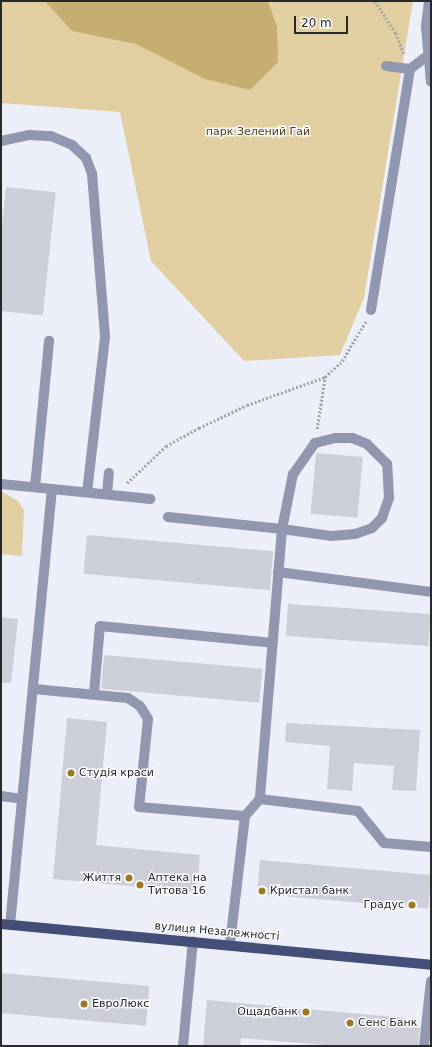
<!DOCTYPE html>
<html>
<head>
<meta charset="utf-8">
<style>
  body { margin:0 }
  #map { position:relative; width:432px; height:1047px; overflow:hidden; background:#eceff9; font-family:"DejaVu Sans",sans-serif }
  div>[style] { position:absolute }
  .green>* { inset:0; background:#e2cfa1 }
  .water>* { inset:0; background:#c6ae72 }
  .building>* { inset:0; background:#cccfd9; transform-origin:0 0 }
  .path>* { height:2.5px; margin-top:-1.25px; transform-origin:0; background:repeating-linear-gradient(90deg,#a2a4ac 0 2px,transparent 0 4px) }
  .service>* { height:10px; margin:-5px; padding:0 5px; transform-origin:5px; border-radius:5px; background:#9097af }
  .primary>* { height:10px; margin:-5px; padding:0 5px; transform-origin:5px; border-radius:5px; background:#444e78 }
  .dots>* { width:11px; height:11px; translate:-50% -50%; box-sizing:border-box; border:2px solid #fcfcfe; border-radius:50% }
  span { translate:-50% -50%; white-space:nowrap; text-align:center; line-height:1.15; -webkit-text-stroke:3px #fcfcfe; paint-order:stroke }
  .park-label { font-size:11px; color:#514010 }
  .poi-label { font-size:11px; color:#28292d }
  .left { translate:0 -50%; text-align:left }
  .right { translate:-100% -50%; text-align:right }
  .street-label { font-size:11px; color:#28292d }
  .frame { position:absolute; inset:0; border:2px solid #28292d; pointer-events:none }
  .scale { position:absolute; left:294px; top:16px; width:54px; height:18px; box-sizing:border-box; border:2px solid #28292d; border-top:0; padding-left:5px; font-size:12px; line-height:14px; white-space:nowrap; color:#28292d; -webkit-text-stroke:3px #fcfcfe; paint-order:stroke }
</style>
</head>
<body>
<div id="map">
  <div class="green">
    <div style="clip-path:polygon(1px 1px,413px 1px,364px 298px,340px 355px,244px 361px,151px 261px,120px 112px,1px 103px)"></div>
    <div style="clip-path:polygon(1px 491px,18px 501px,24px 510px,22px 556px,1px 554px)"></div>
  </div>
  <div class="water">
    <div style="clip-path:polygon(45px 1px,268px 1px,277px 27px,278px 62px,250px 90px,205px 79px,136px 44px,72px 31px)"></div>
  </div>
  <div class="building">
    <div style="left:6px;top:187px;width:50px;height:124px;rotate:6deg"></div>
    <div style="left:316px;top:453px;width:47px;height:61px;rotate:5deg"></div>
    <div style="left:87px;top:535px;width:187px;height:39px;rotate:5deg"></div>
    <div style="left:288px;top:604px;width:143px;height:32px;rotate:4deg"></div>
    <div style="clip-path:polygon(1px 617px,18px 619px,11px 683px,1px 683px)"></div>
    <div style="left:104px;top:655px;width:159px;height:34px;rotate:5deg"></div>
    <div style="clip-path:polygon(67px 718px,107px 722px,96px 845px,200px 855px,197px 892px,53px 879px)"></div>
    <div style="clip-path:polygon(286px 723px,420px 730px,416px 791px,392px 790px,394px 766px,354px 763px,352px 791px,327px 789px,330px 746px,285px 742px)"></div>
    <div style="left:260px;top:860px;width:172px;height:34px;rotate:5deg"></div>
    <div style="left:1px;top:973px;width:149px;height:40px;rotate:5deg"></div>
    <div style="clip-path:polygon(207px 1000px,407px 1018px,406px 1025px,420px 1027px,418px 1046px,336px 1046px,241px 1038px,240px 1046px,203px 1046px)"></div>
  </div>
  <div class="path">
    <div style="left:375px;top:1px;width:38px;rotate:57deg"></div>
    <div style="left:396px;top:33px;width:23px;rotate:70deg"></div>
    <div style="left:317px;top:429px;width:53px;rotate:-81.3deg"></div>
    <div style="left:325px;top:377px;width:23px;rotate:-43deg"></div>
    <div style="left:342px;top:361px;width:47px;rotate:-59deg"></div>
    <div style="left:127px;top:483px;width:54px;rotate:-43.5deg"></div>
    <div style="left:166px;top:446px;width:38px;rotate:-29deg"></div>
    <div style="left:199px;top:428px;width:53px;rotate:-25.6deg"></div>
    <div style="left:247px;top:405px;width:83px;rotate:-19.7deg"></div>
  </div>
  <div class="service">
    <div style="left:429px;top:1px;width:26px;rotate:97deg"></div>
    <div style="left:426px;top:27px;width:55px;rotate:84.8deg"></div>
    <div style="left:386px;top:66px;width:24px;rotate:7deg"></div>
    <div style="left:1px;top:141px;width:29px;rotate:-12deg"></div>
    <div style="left:29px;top:135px;width:22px;rotate:3deg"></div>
    <div style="left:51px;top:136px;width:23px;rotate:23deg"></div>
    <div style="left:72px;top:145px;width:19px;rotate:43deg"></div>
    <div style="left:86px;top:158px;width:17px;rotate:69deg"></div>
    <div style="left:92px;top:174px;width:164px;rotate:85.4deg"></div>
    <div style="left:105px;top:337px;width:156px;rotate:96.6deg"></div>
    <div style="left:371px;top:310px;width:244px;rotate:-80.8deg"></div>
    <div style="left:410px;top:69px;width:21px;rotate:-37deg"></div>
    <div style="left:1px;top:484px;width:51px;rotate:5.6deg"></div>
    <div style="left:35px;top:487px;width:147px;rotate:-84.5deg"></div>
    <div style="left:107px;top:494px;width:21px;rotate:-85deg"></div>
    <div style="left:168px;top:517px;width:115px;rotate:6deg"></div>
    <div style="left:282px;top:529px;width:49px;rotate:8.1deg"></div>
    <div style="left:331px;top:536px;width:24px;rotate:-5deg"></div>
    <div style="left:355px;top:534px;width:18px;rotate:-19deg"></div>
    <div style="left:372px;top:528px;width:14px;rotate:-45deg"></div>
    <div style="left:382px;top:518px;width:21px;rotate:-71deg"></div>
    <div style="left:389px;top:498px;width:34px;rotate:-93deg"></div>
    <div style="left:387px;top:464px;width:28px;rotate:-135deg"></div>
    <div style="left:367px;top:444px;width:16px;rotate:-158deg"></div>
    <div style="left:352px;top:438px;width:17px;rotate:180deg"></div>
    <div style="left:335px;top:438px;width:21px;rotate:166deg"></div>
    <div style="left:315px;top:443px;width:38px;rotate:125deg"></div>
    <div style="left:293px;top:474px;width:56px;rotate:101.3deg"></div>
    <div style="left:282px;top:529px;width:271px;rotate:94.7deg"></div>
    <div style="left:278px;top:572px;width:154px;rotate:7.4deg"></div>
    <div style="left:34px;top:689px;width:94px;rotate:5.5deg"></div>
    <div style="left:128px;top:698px;width:14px;rotate:34deg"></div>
    <div style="left:140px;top:706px;width:15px;rotate:58deg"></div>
    <div style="left:148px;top:719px;width:88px;rotate:95.8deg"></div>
    <div style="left:139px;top:807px;width:106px;rotate:4.9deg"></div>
    <div style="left:245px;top:816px;width:129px;rotate:96.7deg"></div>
    <div style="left:94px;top:693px;width:67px;rotate:-84.9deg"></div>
    <div style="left:100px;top:626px;width:173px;rotate:5.6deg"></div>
    <div style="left:1px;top:796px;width:21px;rotate:8deg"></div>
    <div style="left:245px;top:816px;width:23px;rotate:-49deg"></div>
    <div style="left:260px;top:799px;width:99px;rotate:7deg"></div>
    <div style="left:358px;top:811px;width:41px;rotate:50.9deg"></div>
    <div style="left:384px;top:843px;width:47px;rotate:4.9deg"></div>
    <div style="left:10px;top:925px;width:438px;rotate:-84.5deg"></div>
    <div style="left:52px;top:489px;width:99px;rotate:5.8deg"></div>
    <div style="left:183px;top:1046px;width:105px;rotate:-84.6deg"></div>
    <div style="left:424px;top:1046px;width:65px;rotate:-83.9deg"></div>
  </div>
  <div class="primary">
    <div style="left:1px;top:924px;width:432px;rotate:5.4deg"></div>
  </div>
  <div class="dots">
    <div style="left:71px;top:773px;background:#997b24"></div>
    <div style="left:129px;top:878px;background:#997b24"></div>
    <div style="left:140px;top:885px;background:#997b24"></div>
    <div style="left:262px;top:891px;background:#997b24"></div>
    <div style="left:412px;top:905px;background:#997b24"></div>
    <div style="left:84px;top:1004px;background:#997b24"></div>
    <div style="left:306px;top:1012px;background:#997b24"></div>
    <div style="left:350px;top:1023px;background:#997b24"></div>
  </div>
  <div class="park-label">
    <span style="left:258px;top:132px">парк Зелений Гай</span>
  </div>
  <div class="poi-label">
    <span class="left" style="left:79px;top:773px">Студія краси</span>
    <span class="right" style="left:121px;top:878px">Життя</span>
    <span class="left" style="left:148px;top:885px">Аптека на<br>Титова 16</span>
    <span class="left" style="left:270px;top:891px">Кристал банк</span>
    <span class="right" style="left:404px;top:905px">Градус</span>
    <span class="left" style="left:92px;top:1004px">ЕвроЛюкс</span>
    <span class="right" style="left:298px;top:1012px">Ощадбанк</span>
    <span class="left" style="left:358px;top:1023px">Сенс Банк</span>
  </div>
  <div class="street-label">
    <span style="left:217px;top:932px;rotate:5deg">вулиця Незалежності</span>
  </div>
  <div class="frame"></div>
  <div class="scale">20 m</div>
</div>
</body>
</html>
